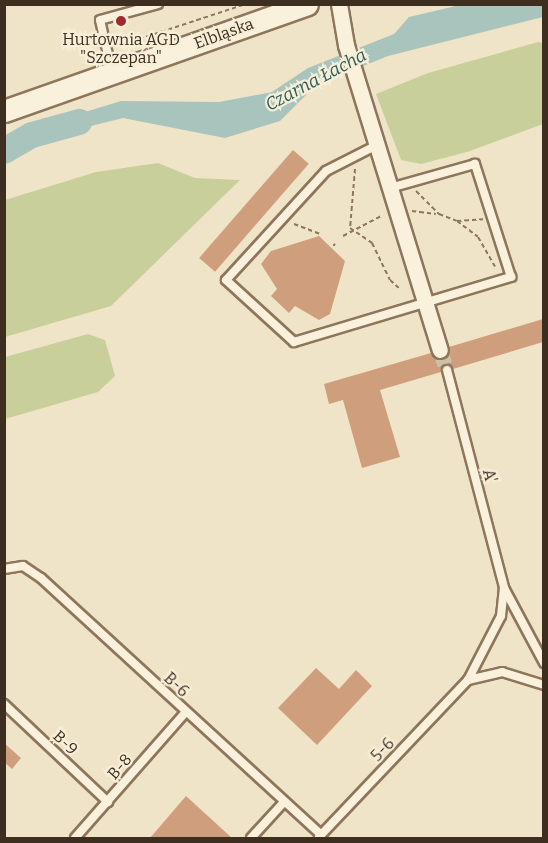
<!DOCTYPE html>
<html>
<head>
<meta charset="utf-8">
<style>
  body { margin:0 }
  #map { position:relative; width:548px; height:843px; overflow:hidden; background:#f0e4c8; font-family:Bitter,serif }
  div>[style] { position:absolute }
  .green>* { inset:0; background:#c9cf9b }
  .water>* { inset:0; background:#a9c4bc }
  .river>* { height:26px; margin:-13px; padding:0 13px; transform-origin:13px; border-radius:13px; background:#a9c4bc }
  .building>* { inset:0; background:#cf9f7d; transform-origin:0 0 }
  .street-tunnel>* { height:15px; margin-top:-7.5px; transform-origin:0; background:repeating-linear-gradient(90deg,#ccc0a6 0 15px,transparent 0 23px) }
  .path>* { height:2px; margin-top:-1px; transform-origin:0; background:repeating-linear-gradient(90deg,#8d765c 0 4.5px,transparent 0 7.5px) }
  .roads { filter:drop-shadow(2px 0 #8d765c) drop-shadow(-2px 0 #8d765c) drop-shadow(0 2px #8d765c) drop-shadow(0 -2px #8d765c) }
  .lane>* { height:8px; margin:-4px; padding:0 4px; transform-origin:4px; border-radius:4px; background:#faf1dc }
  .street>* { height:15px; margin:-7.5px; padding:0 7.5px; transform-origin:7.5px; border-radius:7.5px; background:#faf1dc }
  .secondary>* { height:21px; margin:-10.5px; padding:0 10.5px; transform-origin:10.5px; border-radius:10.5px; background:#faf1dc }
  .dots>* { width:16px; height:16px; translate:-50% -50%; box-sizing:border-box; border:3px solid #f7eed8; border-radius:50% }
  span { translate:-50% -50%; white-space:nowrap; text-align:center; line-height:1.15; -webkit-text-stroke:4.5px #f7eed8; paint-order:stroke }
  .street-label { font-size:16px; color:#3d2e20 }
  .poi-label { font-size:16px; color:#3d2e20 }
  .water-label { font-size:18px; color:#2f5d5a; font-style:italic }
  .frame { position:absolute; inset:0; border:6px solid #3d2e20; pointer-events:none }
</style>
</head>
<body>
<div id="map">
  <div class="green">
    <i style="clip-path:polygon(538px 42px,543px 43px,543px 124px,467px 152px,421px 164px,401px 160px,376px 94px,428px 73px)"></i>
    <i style="clip-path:polygon(158px 163px,195px 178px,240px 180px,111px 306px,5px 337px,5px 200px,96px 172px)"></i>
    <i style="clip-path:polygon(88px 334px,105px 340px,115px 376px,98px 392px,5px 419px,5px 357px)"></i>
  </div>
  <div class="water">
    <i style="clip-path:polygon(460px 5px,543px 5px,543px 17px,388px 56px,316px 85px,280px 121px,225px 138px,123px 118px,35px 140px,62px 119px,121px 101px,219px 102px,272px 92px,308px 68px,394px 34px,409px 17px)"></i>
  </div>
  <div class="river">
    <i style="left:4px;top:151px;width:32px;rotate:-30deg"></i>
    <i style="left:32px;top:135px;width:49px;rotate:-15.5deg"></i>
  </div>
  <div class="building">
    <i style="left:293px;top:150px;width:21px;height:143px;rotate:41deg"></i>
    <i style="clip-path:polygon(319px 236px,345px 261px,330px 314px,319px 320px,295px 306px,289px 313px,271px 296px,277px 289px,261px 264px,271px 251px)"></i>
    <i style="clip-path:polygon(543px 319px,543px 342px,453px 369px,445px 364px,441px 372px,380px 390px,400px 457px,362px 468px,343px 400px,329px 404px,324px 384px,431px 353px,442px 359px,449px 347px)"></i>
    <i style="clip-path:polygon(316px 668px,339px 689px,356px 670px,372px 686px,317px 745px,278px 708px)"></i>
    <i style="clip-path:polygon(4px 743px,21px 758px,12px 769px,4px 762px)"></i>
    <i style="clip-path:polygon(186px 796px,232px 838px,150px 838px)"></i>
  </div>
  <div class="street-tunnel">
    <i style="left:440px;top:350px;width:21px;rotate:71deg"></i>
  </div>
  <div class="path">
    <i style="left:118px;top:46px;width:135px;rotate:-18.2deg"></i>
    <i style="left:355px;top:169px;width:59px;rotate:94.8deg"></i>
    <i style="left:350px;top:228px;width:27px;rotate:34deg"></i>
    <i style="left:372px;top:243px;width:41px;rotate:64.1deg"></i>
    <i style="left:390px;top:280px;width:15px;rotate:42deg"></i>
    <i style="left:416px;top:191px;width:33px;rotate:45deg"></i>
    <i style="left:439px;top:214px;width:19px;rotate:21deg"></i>
    <i style="left:457px;top:221px;width:26px;rotate:-4deg"></i>
    <i style="left:412px;top:211px;width:24px;rotate:7deg"></i>
    <i style="left:457px;top:221px;width:26px;rotate:37deg"></i>
    <i style="left:478px;top:237px;width:34px;rotate:60deg"></i>
    <i style="left:294px;top:224px;width:28px;rotate:21deg"></i>
    <i style="left:343px;top:236px;width:45px;rotate:-27.7deg"></i>
    <i style="left:333px;top:246px;width:3px;rotate:-45deg"></i>
  </div>
  <div class="roads">
    <div class="lane">
      <i style="left:112px;top:72px;width:53px;rotate:-103deg"></i>
      <i style="left:100px;top:20px;width:60px;rotate:-15.4deg"></i>
      <i style="left:377px;top:145px;width:57px;rotate:153deg"></i>
      <i style="left:326px;top:171px;width:148px;rotate:132.5deg"></i>
      <i style="left:226px;top:280px;width:92px;rotate:42.4deg"></i>
      <i style="left:294px;top:342px;width:227px;rotate:-16.7deg"></i>
      <i style="left:511px;top:277px;width:119px;rotate:-107.7deg"></i>
      <i style="left:475px;top:164px;width:88px;rotate:164.2deg"></i>
      <i style="left:447px;top:370px;width:225px;rotate:75.3deg"></i>
      <i style="left:504px;top:588px;width:85px;rotate:61.9deg"></i>
      <i style="left:4px;top:569px;width:19px;rotate:-9deg"></i>
      <i style="left:23px;top:566px;width:22px;rotate:34deg"></i>
      <i style="left:41px;top:578px;width:380px;rotate:42.5deg"></i>
      <i style="left:468px;top:680px;width:35px;rotate:-13deg"></i>
      <i style="left:502px;top:672px;width:44px;rotate:17.2deg"></i>
      <i style="left:4px;top:704px;width:143px;rotate:43.3deg"></i>
      <i style="left:319px;top:837px;width:216px;rotate:-46.5deg"></i>
      <i style="left:468px;top:680px;width:72px;rotate:-62.7deg"></i>
      <i style="left:501px;top:616px;width:28px;rotate:-84deg"></i>
      <i style="left:75px;top:838px;width:167px;rotate:-48.7deg"></i>
      <i style="left:251px;top:838px;width:49px;rotate:-47.5deg"></i>
    </div>
    <div class="street">
      <i style="left:339px;top:4px;width:42px;rotate:80.3deg"></i>
      <i style="left:346px;top:45px;width:319px;rotate:72.9deg"></i>
    </div>
    <div class="secondary">
      <i style="left:4px;top:111px;width:321px;rotate:-19.4deg"></i>
    </div>
  </div>
  <div class="dots">
    <i style="left:121px;top:21px;background:#9e2a2b"></i>
  </div>
  <div class="street-label">
    <span style="left:224px;top:34px;rotate:-20deg">Elbląska</span>
    <span style="left:489px;top:476px;rotate:75deg">A'</span>
    <span style="left:176px;top:685px;rotate:43deg">B-6</span>
    <span style="left:65px;top:743px;rotate:43deg">B-9</span>
    <span style="left:383px;top:750px;rotate:-46deg">5-6</span>
    <span style="left:120px;top:767px;rotate:-49deg">B-8</span>
  </div>
  <div class="poi-label">
    <span style="left:121px;top:49px">Hurtownia AGD<br>"Szczepan"</span>
  </div>
  <div class="water-label">
    <span style="left:316px;top:80px;rotate:-28deg">Czarna Łacha</span>
  </div>
  <div class="frame"></div>
</div>
</body>
</html>
